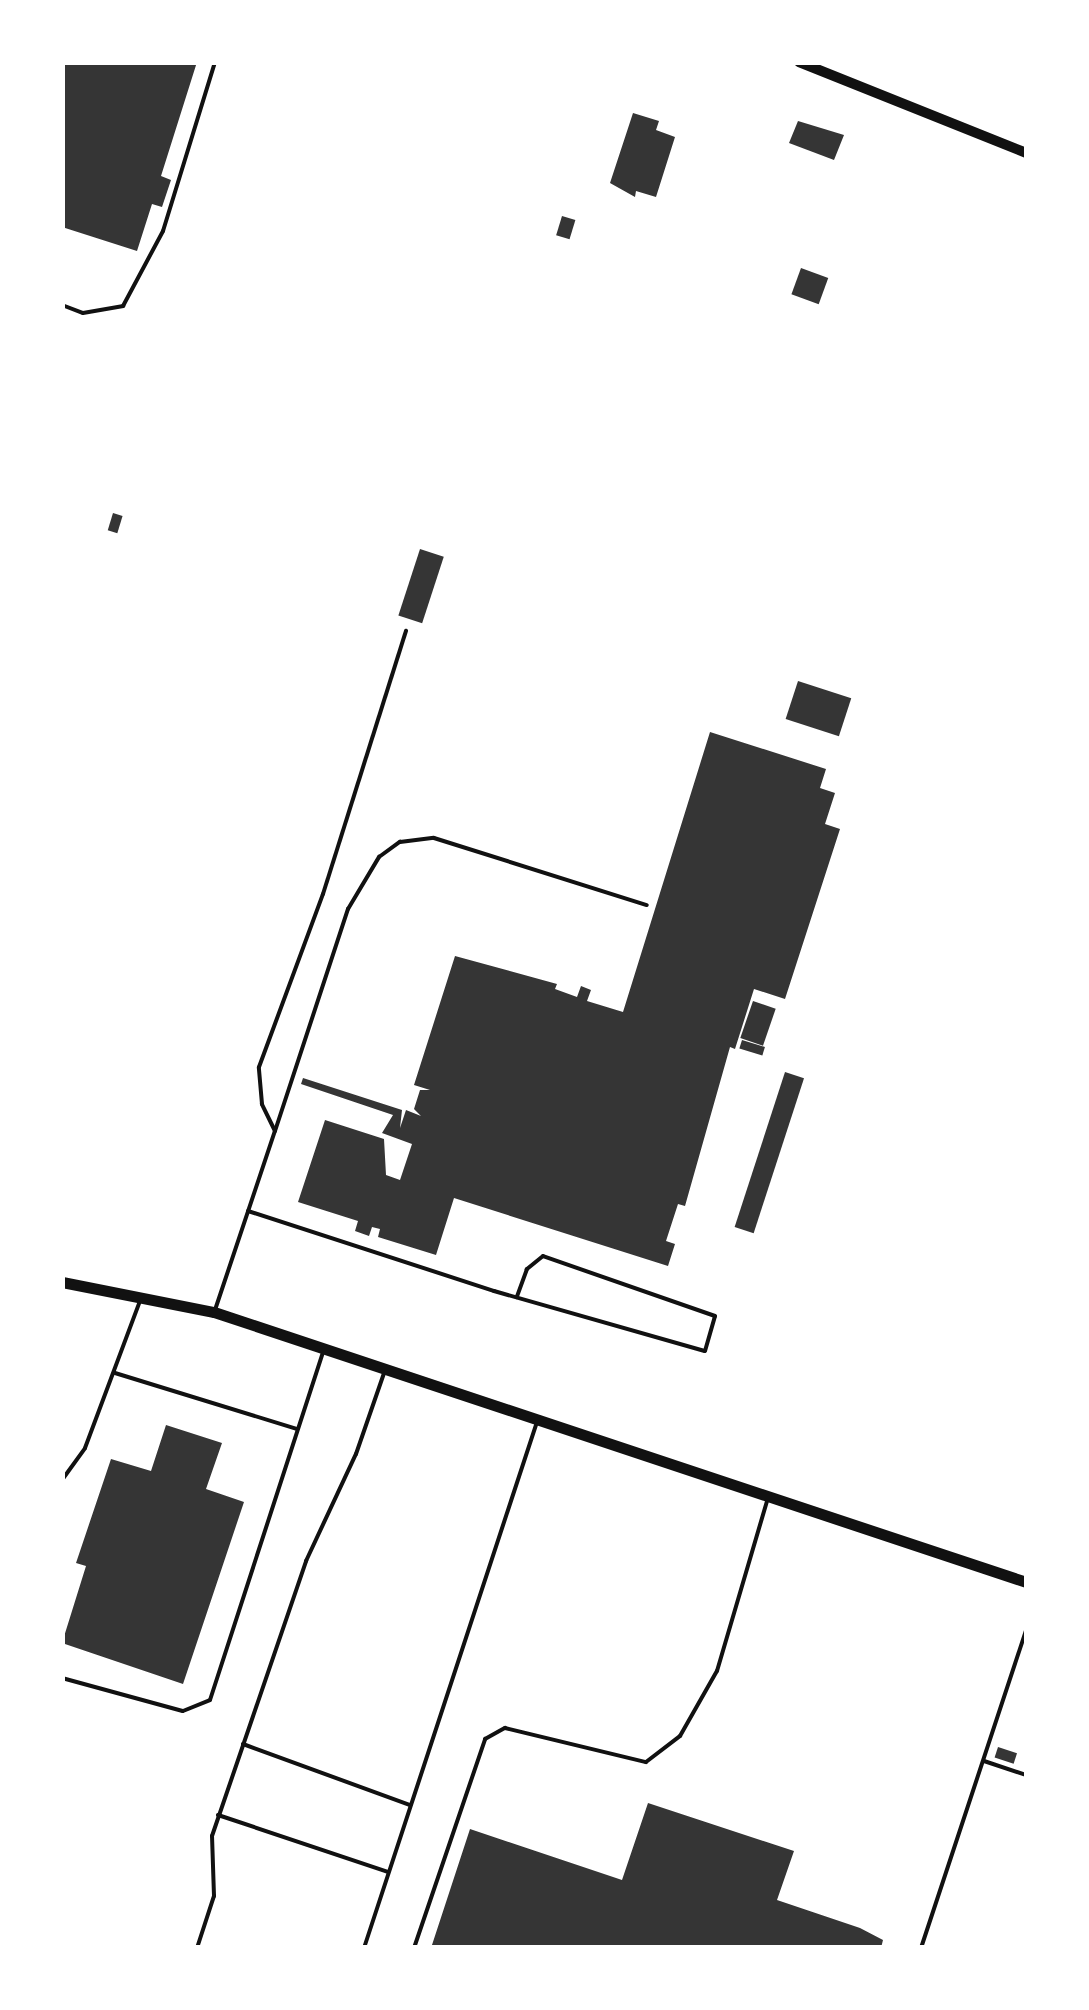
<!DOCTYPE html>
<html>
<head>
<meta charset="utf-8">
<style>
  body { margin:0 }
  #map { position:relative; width:1089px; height:2010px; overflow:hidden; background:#fff; font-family:Commissioner,sans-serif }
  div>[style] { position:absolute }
  .building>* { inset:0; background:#353535; transform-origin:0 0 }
  .service>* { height:4px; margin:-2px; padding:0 2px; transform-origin:2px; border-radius:2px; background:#111 }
  .tertiary>* { height:10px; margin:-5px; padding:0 5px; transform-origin:5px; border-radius:5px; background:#111 }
  .secondary>* { height:11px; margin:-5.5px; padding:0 5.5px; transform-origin:5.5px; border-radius:5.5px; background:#111 }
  span { translate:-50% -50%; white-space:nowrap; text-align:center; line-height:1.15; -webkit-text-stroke:10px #fff; paint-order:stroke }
  .frame { position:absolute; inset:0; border:65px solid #fff; pointer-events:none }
</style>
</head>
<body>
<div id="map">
  <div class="building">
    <i style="clip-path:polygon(62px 62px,197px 62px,161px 176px,171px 180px,162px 207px,152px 204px,137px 251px,62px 227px)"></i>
    <i style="clip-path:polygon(633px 113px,659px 121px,656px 130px,675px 137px,656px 197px,636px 191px,635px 197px,610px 183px)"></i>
    <i style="clip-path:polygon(798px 121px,844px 135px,834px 160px,789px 143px)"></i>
    <i style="left:562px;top:216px;width:14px;height:20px;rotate:17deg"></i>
    <i style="left:801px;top:268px;width:29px;height:28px;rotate:20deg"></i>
    <i style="left:113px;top:513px;width:10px;height:18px;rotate:17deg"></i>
    <i style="left:420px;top:549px;width:25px;height:70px;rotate:18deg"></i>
    <i style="left:798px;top:681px;width:56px;height:40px;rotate:18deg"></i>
    <i style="clip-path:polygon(710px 732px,826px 769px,820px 788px,835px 793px,825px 824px,840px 829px,785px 999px,754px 989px,735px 1049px,730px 1047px,685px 1206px,678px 1204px,666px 1241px,675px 1244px,668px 1266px,454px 1198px,436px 1255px,378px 1237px,380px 1229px,372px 1227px,369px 1236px,355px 1231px,358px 1221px,298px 1202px,325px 1120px,384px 1139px,386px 1175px,400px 1180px,412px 1144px,382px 1133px,393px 1115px,301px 1084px,303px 1078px,402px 1110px,400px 1128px,406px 1110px,421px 1116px,414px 1109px,420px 1090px,430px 1090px,414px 1085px,455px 956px,557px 984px,555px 989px,577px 997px,581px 986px,591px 990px,587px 1001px,623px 1012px)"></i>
    <i style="left:753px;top:1001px;width:24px;height:39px;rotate:19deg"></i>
    <i style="left:742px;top:1040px;width:24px;height:9px;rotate:17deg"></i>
    <i style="left:785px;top:1072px;width:20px;height:163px;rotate:18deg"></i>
    <i style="clip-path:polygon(166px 1425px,222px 1443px,206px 1489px,244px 1502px,183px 1684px,62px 1643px,86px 1566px,76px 1563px,111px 1459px,151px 1471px)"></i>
    <i style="left:998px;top:1747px;width:20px;height:11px;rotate:18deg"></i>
    <i style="clip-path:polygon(648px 1803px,794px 1851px,777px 1900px,860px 1928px,883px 1940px,881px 1948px,431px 1948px,470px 1829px,622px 1880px)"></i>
  </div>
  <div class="service">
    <i style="left:62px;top:305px;width:22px;rotate:21deg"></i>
    <i style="left:83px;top:313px;width:41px;rotate:-9.9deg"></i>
    <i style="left:123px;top:306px;width:85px;rotate:-61.9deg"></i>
    <i style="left:163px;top:231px;width:177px;rotate:-72.9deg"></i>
    <i style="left:275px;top:1131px;width:234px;rotate:-71.8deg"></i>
    <i style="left:348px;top:909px;width:61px;rotate:-59.2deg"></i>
    <i style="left:379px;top:857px;width:26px;rotate:-36deg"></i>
    <i style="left:400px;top:842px;width:34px;rotate:-7deg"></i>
    <i style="left:434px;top:838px;width:223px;rotate:17.5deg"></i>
    <i style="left:248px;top:1211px;width:259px;rotate:18deg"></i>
    <i style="left:494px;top:1291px;width:219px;rotate:15.9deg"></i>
    <i style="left:705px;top:1351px;width:36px;rotate:-74deg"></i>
    <i style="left:715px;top:1316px;width:182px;rotate:-160.8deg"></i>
    <i style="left:543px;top:1256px;width:21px;rotate:141deg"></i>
    <i style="left:527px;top:1269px;width:30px;rotate:110deg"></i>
    <i style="left:216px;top:1307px;width:186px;rotate:-71.5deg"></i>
    <i style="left:275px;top:1131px;width:30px;rotate:-116deg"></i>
    <i style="left:262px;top:1104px;width:37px;rotate:-95deg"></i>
    <i style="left:259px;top:1067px;width:184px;rotate:-69.7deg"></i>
    <i style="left:323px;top:894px;width:276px;rotate:-72.5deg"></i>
    <i style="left:115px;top:1373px;width:190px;rotate:17.1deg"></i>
    <i style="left:62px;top:1480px;width:39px;rotate:-54deg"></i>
    <i style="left:85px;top:1448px;width:160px;rotate:-69.5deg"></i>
    <i style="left:62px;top:1678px;width:125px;rotate:15.3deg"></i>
    <i style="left:183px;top:1711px;width:29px;rotate:-22deg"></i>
    <i style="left:210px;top:1700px;width:366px;rotate:-72deg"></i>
    <i style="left:243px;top:1744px;width:178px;rotate:20.1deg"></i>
    <i style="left:984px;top:1761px;width:44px;rotate:18.4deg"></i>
    <i style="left:218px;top:1815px;width:179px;rotate:18.5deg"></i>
    <i style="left:197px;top:1948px;width:55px;rotate:-71.9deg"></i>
    <i style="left:214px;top:1896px;width:60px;rotate:-91.9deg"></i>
    <i style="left:212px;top:1836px;width:291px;rotate:-71.1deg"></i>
    <i style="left:306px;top:1561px;width:118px;rotate:-65deg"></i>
    <i style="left:356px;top:1454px;width:86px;rotate:-70.9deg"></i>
    <i style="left:364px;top:1948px;width:551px;rotate:-71.8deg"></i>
    <i style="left:414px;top:1948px;width:221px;rotate:-71.2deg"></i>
    <i style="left:485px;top:1739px;width:23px;rotate:-29deg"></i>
    <i style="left:505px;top:1728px;width:145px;rotate:13.6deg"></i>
    <i style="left:646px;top:1762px;width:43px;rotate:-37.4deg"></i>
    <i style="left:680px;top:1736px;width:75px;rotate:-60.4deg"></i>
    <i style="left:717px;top:1671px;width:177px;rotate:-73.6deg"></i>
    <i style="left:921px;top:1948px;width:334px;rotate:-71.7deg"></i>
  </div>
  <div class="tertiary">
    <i style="left:799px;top:62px;width:245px;rotate:21.8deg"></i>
  </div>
  <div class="secondary">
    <i style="left:62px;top:1282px;width:155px;rotate:11.2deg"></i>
    <i style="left:214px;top:1312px;width:856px;rotate:18.39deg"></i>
  </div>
  <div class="frame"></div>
</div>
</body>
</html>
